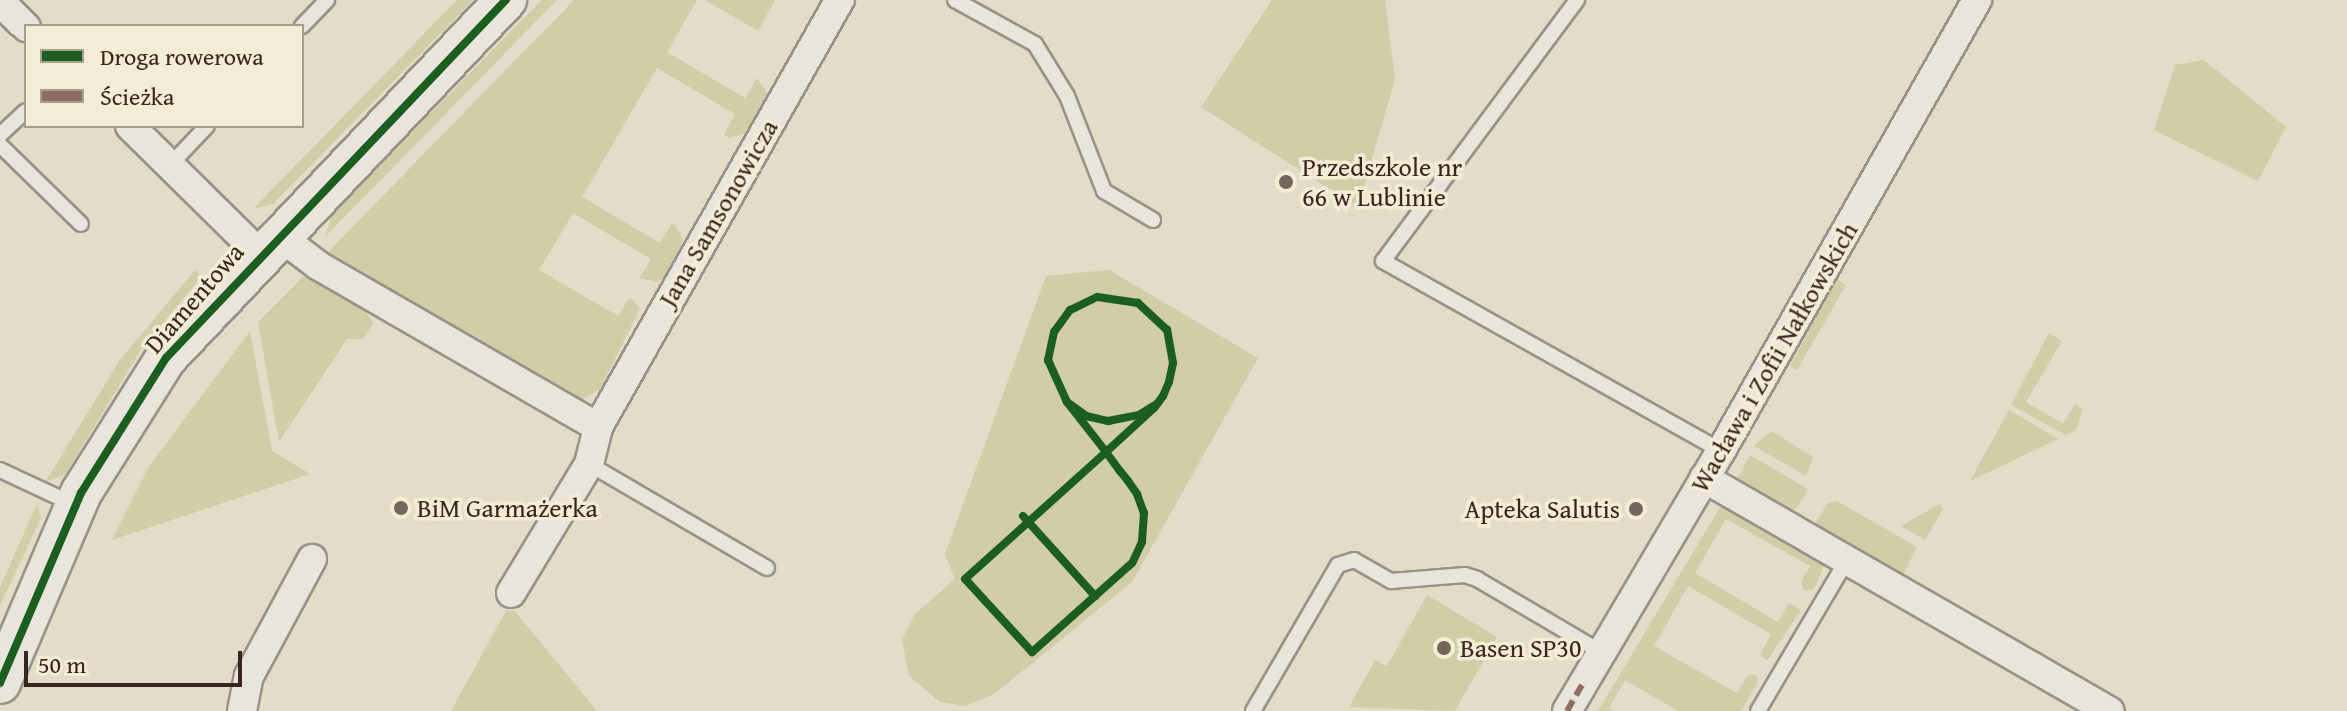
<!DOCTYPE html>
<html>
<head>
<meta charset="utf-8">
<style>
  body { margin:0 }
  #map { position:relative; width:2347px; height:711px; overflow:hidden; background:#e3dcc9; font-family:"Gentium Book Plus",serif }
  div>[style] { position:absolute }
  .green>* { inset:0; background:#d0cda7 }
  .roads { filter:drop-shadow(2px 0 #989287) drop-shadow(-2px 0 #989287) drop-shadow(0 2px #989287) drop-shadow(0 -2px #989287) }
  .lane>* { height:14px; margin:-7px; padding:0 7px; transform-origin:7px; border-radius:7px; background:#e9e5dc }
  .street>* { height:28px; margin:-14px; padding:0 14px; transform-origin:14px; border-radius:14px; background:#e9e5dc }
  .secondary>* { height:40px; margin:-20px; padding:0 20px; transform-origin:20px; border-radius:20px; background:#e9e5dc }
  .quiet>* { height:6px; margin-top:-3px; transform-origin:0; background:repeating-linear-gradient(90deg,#8d6e63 0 12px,transparent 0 18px) }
  .cycleway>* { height:8px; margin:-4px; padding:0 4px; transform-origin:4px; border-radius:4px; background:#1b5e20 }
  .dots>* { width:22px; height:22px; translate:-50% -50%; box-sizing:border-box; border:4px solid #f4ecd5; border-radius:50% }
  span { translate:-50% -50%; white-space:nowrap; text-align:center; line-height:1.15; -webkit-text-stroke:7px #f4ecd5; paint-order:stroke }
  .poi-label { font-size:26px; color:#362820 }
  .left { translate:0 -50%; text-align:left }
  .right { translate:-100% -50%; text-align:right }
  .street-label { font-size:26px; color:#362820 }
  .legend { position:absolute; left:24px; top:24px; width:280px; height:104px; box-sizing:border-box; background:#f4ecd5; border:2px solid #a89e8d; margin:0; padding:10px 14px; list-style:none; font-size:24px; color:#362820 }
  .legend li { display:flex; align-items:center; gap:16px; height:40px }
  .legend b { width:40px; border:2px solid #a89e8d }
  .scale { position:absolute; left:24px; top:651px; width:218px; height:36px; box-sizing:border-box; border:4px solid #362820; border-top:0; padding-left:10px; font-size:24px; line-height:28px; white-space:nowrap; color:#362820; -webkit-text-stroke:6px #f4ecd5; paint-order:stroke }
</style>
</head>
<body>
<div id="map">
  <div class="green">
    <i style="clip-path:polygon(457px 0,473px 0,273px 204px,253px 209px)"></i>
    <i style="clip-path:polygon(542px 0,557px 0,325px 237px,333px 212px)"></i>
    <i style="clip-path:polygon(574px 0,697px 0,667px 52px,745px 98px,757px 78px,767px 93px,747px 133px,729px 138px,724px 135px,735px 114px,657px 68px,582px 197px,660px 243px,672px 224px,676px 226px,683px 241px,665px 277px,657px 282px,640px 278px,651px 259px,573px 213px,539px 270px,618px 316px,630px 297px,640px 309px,600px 389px,582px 399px,563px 398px,331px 258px,329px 251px)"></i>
    <i style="clip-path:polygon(705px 0,775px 0,758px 31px)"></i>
    <i style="clip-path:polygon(1272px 0,1385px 0,1395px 79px,1358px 207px,1201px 107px)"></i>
    <i style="clip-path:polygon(2204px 60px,2286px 127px,2258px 181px,2154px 130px,2175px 65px)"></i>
    <i style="clip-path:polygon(195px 270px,202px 276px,140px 351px,65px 475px,45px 482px,120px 360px)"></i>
    <i style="clip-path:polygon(1109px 270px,1258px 358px,1132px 582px,994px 694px,965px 706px,940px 702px,909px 676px,902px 640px,916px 613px,955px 579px,945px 554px,1046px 276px)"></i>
    <i style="clip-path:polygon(306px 274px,364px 309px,373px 323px,363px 339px,347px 339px,279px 442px,258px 322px)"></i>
    <i style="clip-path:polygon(1837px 279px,1846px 285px,1797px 370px,1790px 366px)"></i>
    <i style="clip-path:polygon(250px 331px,272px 451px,310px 474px,112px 540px,150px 465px)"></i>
    <i style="clip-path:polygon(2049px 333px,2062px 341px,2026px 402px,2063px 424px,2075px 404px,2083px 409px,2076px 430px,2066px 435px,2011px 405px)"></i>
    <i style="clip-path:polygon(2009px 410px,2058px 439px,1970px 481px)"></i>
    <i style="clip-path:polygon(1771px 431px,1813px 457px,1806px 476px,1754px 446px)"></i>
    <i style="clip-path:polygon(1750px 455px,1808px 489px,1798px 506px,1791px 511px,1738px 478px)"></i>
    <i style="clip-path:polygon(1837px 501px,1917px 547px,1903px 575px,1819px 528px,1816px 522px,1828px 503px)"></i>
    <i style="clip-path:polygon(37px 504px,41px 518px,0 605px,0 587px)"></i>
    <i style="clip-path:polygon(1722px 504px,1825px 564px,1814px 589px,1804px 591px,1801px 582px,1810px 566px,1726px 519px,1695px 573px,1778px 622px,1789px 603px,1801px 610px,1767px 661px,1760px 655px,1771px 634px,1688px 586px,1654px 646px,1737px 693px,1748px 675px,1756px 675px,1758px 682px,1741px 711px,1678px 711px,1625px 680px,1609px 708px,1613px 711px,1598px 711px)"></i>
    <i style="clip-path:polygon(1940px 504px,1943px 509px,1925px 540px,1901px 526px)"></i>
    <i style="clip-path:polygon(1427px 595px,1497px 637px,1455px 711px,1349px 707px,1375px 660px,1387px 666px)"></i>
    <i style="clip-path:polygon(514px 610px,597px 711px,451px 711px,506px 611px)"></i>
  </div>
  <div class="roads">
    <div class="lane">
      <i style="left:955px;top:0;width:91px;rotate:28.8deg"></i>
      <i style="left:1035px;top:44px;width:61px;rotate:58.4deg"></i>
      <i style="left:1067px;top:96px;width:102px;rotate:68.7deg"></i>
      <i style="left:1104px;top:191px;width:57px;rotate:30.6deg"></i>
      <i style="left:1577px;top:0;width:325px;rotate:126.6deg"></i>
      <i style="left:1383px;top:261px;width:388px;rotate:29.3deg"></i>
      <i style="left:302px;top:26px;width:36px;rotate:-46deg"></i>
      <i style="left:0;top:135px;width:35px;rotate:-43deg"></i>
      <i style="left:0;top:145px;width:113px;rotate:44.3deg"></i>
      <i style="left:171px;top:164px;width:52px;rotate:-46.5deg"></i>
      <i style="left:589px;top:464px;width:206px;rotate:30.3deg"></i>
      <i style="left:0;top:470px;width:83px;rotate:25deg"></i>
      <i style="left:1253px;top:711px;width:169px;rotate:-59.8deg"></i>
      <i style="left:1338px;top:565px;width:17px;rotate:-17deg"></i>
      <i style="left:1354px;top:560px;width:43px;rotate:29.6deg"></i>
      <i style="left:1391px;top:581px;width:74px;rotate:-4.6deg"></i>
      <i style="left:1465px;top:575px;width:13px;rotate:18deg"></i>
      <i style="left:1477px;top:579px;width:144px;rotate:30.5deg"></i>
      <i style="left:1758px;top:711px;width:175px;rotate:-59.5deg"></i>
    </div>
    <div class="street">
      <i style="left:0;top:2px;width:36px;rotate:44deg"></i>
      <i style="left:130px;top:126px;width:182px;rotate:44.6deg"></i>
      <i style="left:278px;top:235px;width:51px;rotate:37.1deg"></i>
      <i style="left:319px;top:266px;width:322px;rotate:30deg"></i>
      <i style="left:1704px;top:478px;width:468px;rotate:29.9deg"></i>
      <i style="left:511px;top:593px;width:151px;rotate:-58.8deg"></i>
      <i style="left:589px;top:464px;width:38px;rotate:-76deg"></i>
      <i style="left:598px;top:427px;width:491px;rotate:-60.5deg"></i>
      <i style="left:242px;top:711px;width:36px;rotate:-79deg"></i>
      <i style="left:249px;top:676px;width:133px;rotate:-61.7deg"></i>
      <i style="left:1567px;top:711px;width:302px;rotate:-59.4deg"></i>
      <i style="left:1721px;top:451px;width:519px;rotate:-60.42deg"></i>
    </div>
    <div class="secondary">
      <i style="left:0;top:683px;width:207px;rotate:-66.9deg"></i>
      <i style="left:81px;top:493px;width:160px;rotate:-57.8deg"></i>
      <i style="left:166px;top:358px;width:494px;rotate:-46.5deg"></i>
    </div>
  </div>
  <div class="quiet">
    <i style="left:1567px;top:711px;width:36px;rotate:-60deg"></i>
  </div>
  <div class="cycleway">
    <i style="left:1067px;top:402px;width:63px;rotate:52deg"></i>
    <i style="left:1106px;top:452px;width:24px;rotate:54deg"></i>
    <i style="left:1120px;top:471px;width:13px;rotate:51deg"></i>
    <i style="left:1128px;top:481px;width:16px;rotate:55deg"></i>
    <i style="left:1137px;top:494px;width:20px;rotate:70deg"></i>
    <i style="left:1144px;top:513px;width:29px;rotate:94deg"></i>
    <i style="left:1142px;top:542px;width:23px;rotate:115deg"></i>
    <i style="left:1132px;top:563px;width:134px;rotate:138.3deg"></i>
    <i style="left:1032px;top:652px;width:99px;rotate:-132.5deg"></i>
    <i style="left:965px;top:579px;width:190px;rotate:-42deg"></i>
    <i style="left:1106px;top:452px;width:65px;rotate:-42.5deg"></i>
    <i style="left:1154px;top:408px;width:15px;rotate:-53deg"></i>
    <i style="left:1163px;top:396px;width:15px;rotate:-67deg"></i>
    <i style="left:1169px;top:382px;width:19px;rotate:-78deg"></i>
    <i style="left:1173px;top:363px;width:34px;rotate:-100deg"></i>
    <i style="left:1167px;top:330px;width:40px;rotate:-137deg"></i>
    <i style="left:1138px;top:303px;width:41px;rotate:-171.7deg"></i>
    <i style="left:1097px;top:297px;width:30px;rotate:154deg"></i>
    <i style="left:1070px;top:310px;width:27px;rotate:126deg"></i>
    <i style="left:1054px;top:332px;width:29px;rotate:102deg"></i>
    <i style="left:1048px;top:360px;width:46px;rotate:65.7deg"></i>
    <i style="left:1067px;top:402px;width:24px;rotate:36deg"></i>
    <i style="left:1086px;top:416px;width:23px;rotate:13deg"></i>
    <i style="left:1108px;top:421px;width:32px;rotate:-11deg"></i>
    <i style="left:1139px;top:415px;width:22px;rotate:-32deg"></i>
    <i style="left:1023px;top:516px;width:108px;rotate:48deg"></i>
    <i style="left:0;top:683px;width:207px;rotate:-66.9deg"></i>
    <i style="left:81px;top:493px;width:160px;rotate:-57.8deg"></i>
    <i style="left:166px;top:358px;width:494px;rotate:-46.5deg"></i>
  </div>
  <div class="dots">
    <i style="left:1286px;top:182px;background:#73675b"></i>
    <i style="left:401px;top:508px;background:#73675b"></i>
    <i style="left:1636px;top:509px;background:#73675b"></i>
    <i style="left:1444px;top:648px;background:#73675b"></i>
  </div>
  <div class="poi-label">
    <span class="left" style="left:1302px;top:182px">Przedszkole nr<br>66 w Lublinie</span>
    <span class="left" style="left:417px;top:508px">BiM Garmażerka</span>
    <span class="right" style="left:1620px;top:509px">Apteka Salutis</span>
    <span class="left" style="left:1460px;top:648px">Basen SP30</span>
  </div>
  <div class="street-label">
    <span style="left:718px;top:213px;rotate:-60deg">Jana Samsonowicza</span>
    <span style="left:194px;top:298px;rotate:-49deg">Diamentowa</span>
    <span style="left:1774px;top:357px;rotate:-60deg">Wacława i Zofii Nałkowskich</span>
  </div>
  <ul class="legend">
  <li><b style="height:10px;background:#1b5e20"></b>Droga rowerowa</li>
  <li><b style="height:10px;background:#8d6e63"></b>Ścieżka</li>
  </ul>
  <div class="scale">50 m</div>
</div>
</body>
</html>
